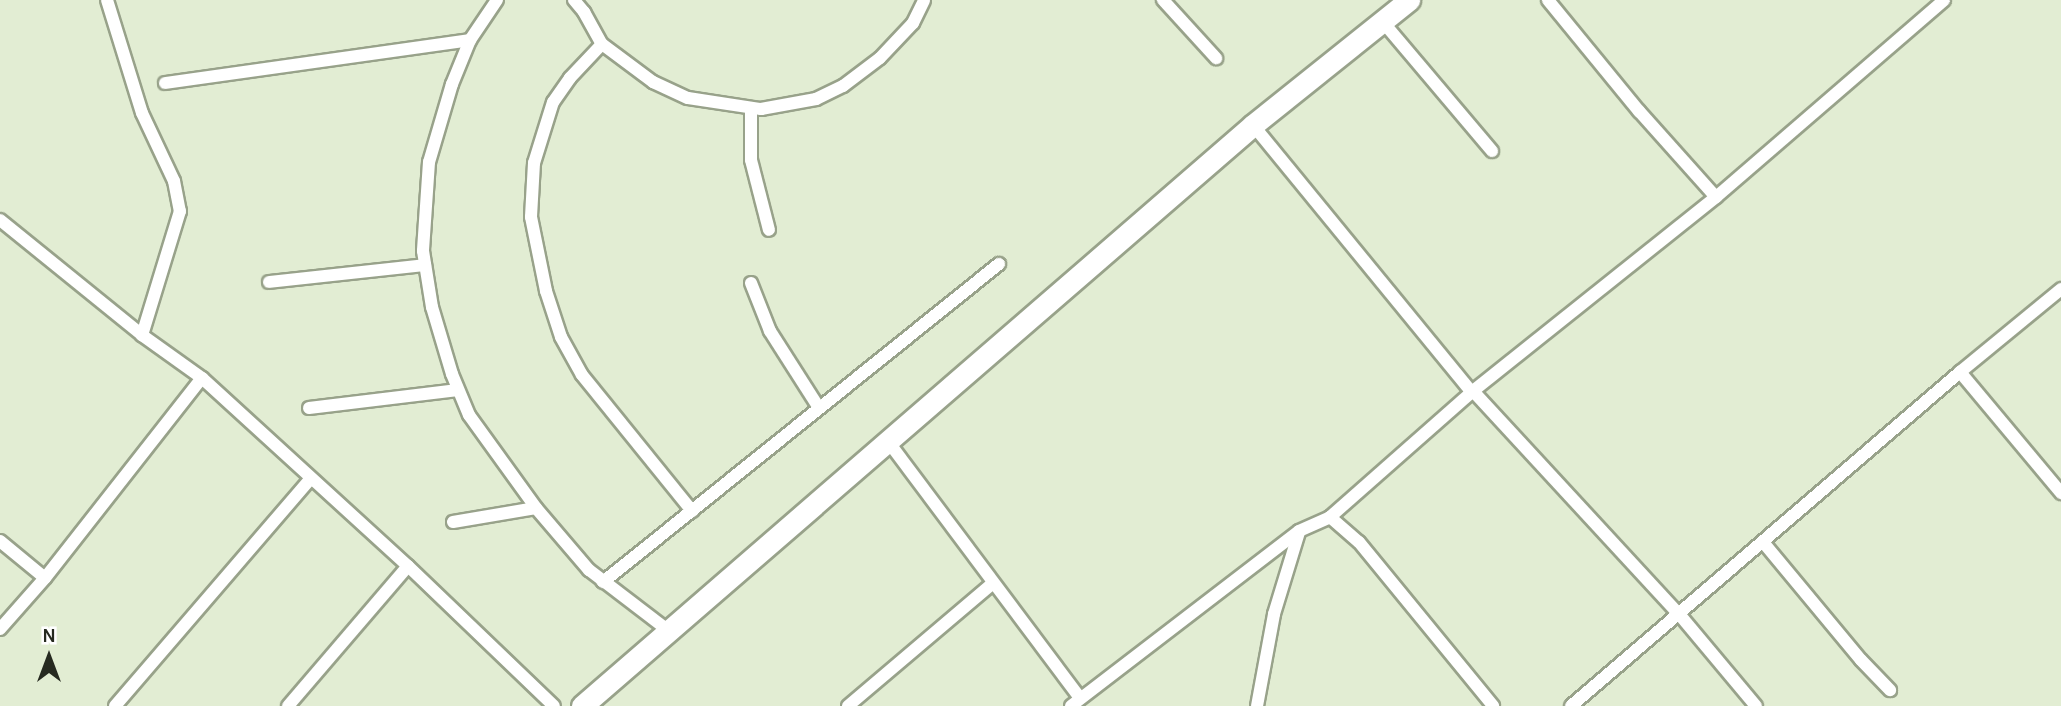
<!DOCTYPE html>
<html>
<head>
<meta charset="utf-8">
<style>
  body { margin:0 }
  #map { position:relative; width:2061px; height:706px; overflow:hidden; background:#e2edd3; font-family:Karla,sans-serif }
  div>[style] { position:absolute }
  .roads { filter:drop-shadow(2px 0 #98a28a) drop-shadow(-2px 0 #98a28a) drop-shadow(0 2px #98a28a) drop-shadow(0 -2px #98a28a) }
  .street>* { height:12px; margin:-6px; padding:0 6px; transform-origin:6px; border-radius:6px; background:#fff }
  .primary>* { height:21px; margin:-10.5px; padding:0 10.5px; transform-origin:10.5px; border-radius:10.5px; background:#fff }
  span { translate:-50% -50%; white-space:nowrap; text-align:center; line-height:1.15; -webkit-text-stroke:6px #fff; paint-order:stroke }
  .north { position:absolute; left:14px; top:622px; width:70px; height:70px; -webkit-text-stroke:5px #fff; paint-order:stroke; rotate:0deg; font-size:19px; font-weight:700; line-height:28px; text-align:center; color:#262a20 }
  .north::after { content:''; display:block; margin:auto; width:24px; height:32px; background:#262a20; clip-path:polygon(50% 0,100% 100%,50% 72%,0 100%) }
</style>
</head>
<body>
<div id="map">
  <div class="roads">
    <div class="street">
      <i style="left:107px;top:0;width:118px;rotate:72.8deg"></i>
      <i style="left:142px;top:113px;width:75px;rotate:64.8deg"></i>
      <i style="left:174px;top:181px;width:31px;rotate:79deg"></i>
      <i style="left:180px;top:211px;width:130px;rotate:107deg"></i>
      <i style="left:497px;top:0;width:48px;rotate:124deg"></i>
      <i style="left:470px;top:40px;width:48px;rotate:112.2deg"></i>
      <i style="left:452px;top:84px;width:81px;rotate:106.4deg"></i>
      <i style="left:429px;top:162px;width:89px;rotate:93.9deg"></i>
      <i style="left:423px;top:251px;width:57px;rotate:80.9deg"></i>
      <i style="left:432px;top:307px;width:70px;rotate:73.4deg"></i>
      <i style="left:452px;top:374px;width:44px;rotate:67.5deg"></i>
      <i style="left:469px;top:415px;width:115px;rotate:54.2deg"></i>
      <i style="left:536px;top:508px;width:82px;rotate:49.5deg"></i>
      <i style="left:589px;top:570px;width:102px;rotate:37.4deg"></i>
      <i style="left:574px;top:0;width:16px;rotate:50deg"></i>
      <i style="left:584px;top:12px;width:37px;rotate:61deg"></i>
      <i style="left:602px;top:44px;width:64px;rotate:36.7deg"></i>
      <i style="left:653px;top:82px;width:38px;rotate:25deg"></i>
      <i style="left:688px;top:98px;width:74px;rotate:8.6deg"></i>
      <i style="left:761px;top:109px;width:56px;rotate:-10.3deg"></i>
      <i style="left:816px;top:99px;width:30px;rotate:-26deg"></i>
      <i style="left:843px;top:86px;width:46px;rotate:-37.1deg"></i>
      <i style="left:880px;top:58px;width:48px;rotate:-46.7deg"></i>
      <i style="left:913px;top:23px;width:25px;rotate:-64deg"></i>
      <i style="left:1163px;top:0;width:79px;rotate:47.6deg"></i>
      <i style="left:1548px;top:0;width:144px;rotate:50.7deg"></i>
      <i style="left:1639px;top:111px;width:115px;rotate:48.2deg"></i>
      <i style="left:1383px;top:22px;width:169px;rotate:49.8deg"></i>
      <i style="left:602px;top:44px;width:47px;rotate:133.3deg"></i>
      <i style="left:570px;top:78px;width:29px;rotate:125deg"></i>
      <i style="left:553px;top:102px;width:64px;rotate:107.3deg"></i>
      <i style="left:534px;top:163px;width:54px;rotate:93.2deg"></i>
      <i style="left:531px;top:217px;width:76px;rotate:78.5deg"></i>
      <i style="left:546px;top:291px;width:48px;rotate:71.9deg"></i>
      <i style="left:561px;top:337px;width:43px;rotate:61.1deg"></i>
      <i style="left:582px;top:375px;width:175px;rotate:51deg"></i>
      <i style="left:165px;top:83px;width:308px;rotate:-8deg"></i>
      <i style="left:751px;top:108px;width:52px;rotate:90deg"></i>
      <i style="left:751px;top:160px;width:72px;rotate:75.6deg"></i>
      <i style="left:1253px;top:125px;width:346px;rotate:50.7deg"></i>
      <i style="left:0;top:220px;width:183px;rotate:39deg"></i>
      <i style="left:142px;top:335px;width:74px;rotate:35.6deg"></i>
      <i style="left:202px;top:378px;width:279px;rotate:42.4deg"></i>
      <i style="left:408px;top:566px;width:202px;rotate:43.8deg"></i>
      <i style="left:269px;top:282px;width:157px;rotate:-6.2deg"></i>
      <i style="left:751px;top:283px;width:52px;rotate:68.4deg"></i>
      <i style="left:770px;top:331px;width:91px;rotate:57.5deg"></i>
      <i style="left:1960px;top:372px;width:158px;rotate:50.1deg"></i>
      <i style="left:1473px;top:391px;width:304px;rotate:47.3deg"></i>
      <i style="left:1679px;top:614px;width:120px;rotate:50.1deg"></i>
      <i style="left:309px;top:408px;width:150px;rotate:-6.9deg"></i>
      <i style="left:887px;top:440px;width:322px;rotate:53.2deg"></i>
      <i style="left:1330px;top:517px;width:38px;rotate:41deg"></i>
      <i style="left:1359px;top:542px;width:212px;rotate:50.7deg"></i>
      <i style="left:453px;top:522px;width:84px;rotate:-9.6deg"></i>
      <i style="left:0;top:541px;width:58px;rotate:39.4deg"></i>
      <i style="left:1763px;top:542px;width:153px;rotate:50.3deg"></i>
      <i style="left:1861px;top:660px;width:42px;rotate:46deg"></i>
      <i style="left:603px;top:582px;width:508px;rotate:-38.77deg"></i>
      <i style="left:0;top:629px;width:68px;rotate:-48.6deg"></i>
      <i style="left:45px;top:578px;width:254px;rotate:-51.9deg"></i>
      <i style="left:115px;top:706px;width:299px;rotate:-49.3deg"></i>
      <i style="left:288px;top:706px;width:184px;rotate:-49.4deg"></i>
      <i style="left:848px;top:706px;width:190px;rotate:-40.3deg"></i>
      <i style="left:1071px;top:706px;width:287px;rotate:-37.5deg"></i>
      <i style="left:1299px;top:531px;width:34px;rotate:-24deg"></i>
      <i style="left:1330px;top:517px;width:191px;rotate:-41.4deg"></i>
      <i style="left:1473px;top:391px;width:311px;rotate:-38.6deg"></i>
      <i style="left:1716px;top:197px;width:301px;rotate:-40.8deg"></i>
      <i style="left:1257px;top:706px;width:94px;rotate:-79.5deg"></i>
      <i style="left:1274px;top:614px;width:86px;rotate:-73deg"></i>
      <i style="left:1571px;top:706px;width:513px;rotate:-40.65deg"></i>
      <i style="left:1960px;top:372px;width:131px;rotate:-39.4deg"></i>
    </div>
    <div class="primary">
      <i style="left:582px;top:706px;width:888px;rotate:-40.89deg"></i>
      <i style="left:1253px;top:125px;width:200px;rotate:-38.7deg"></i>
    </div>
  </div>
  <div class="north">N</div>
</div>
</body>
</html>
